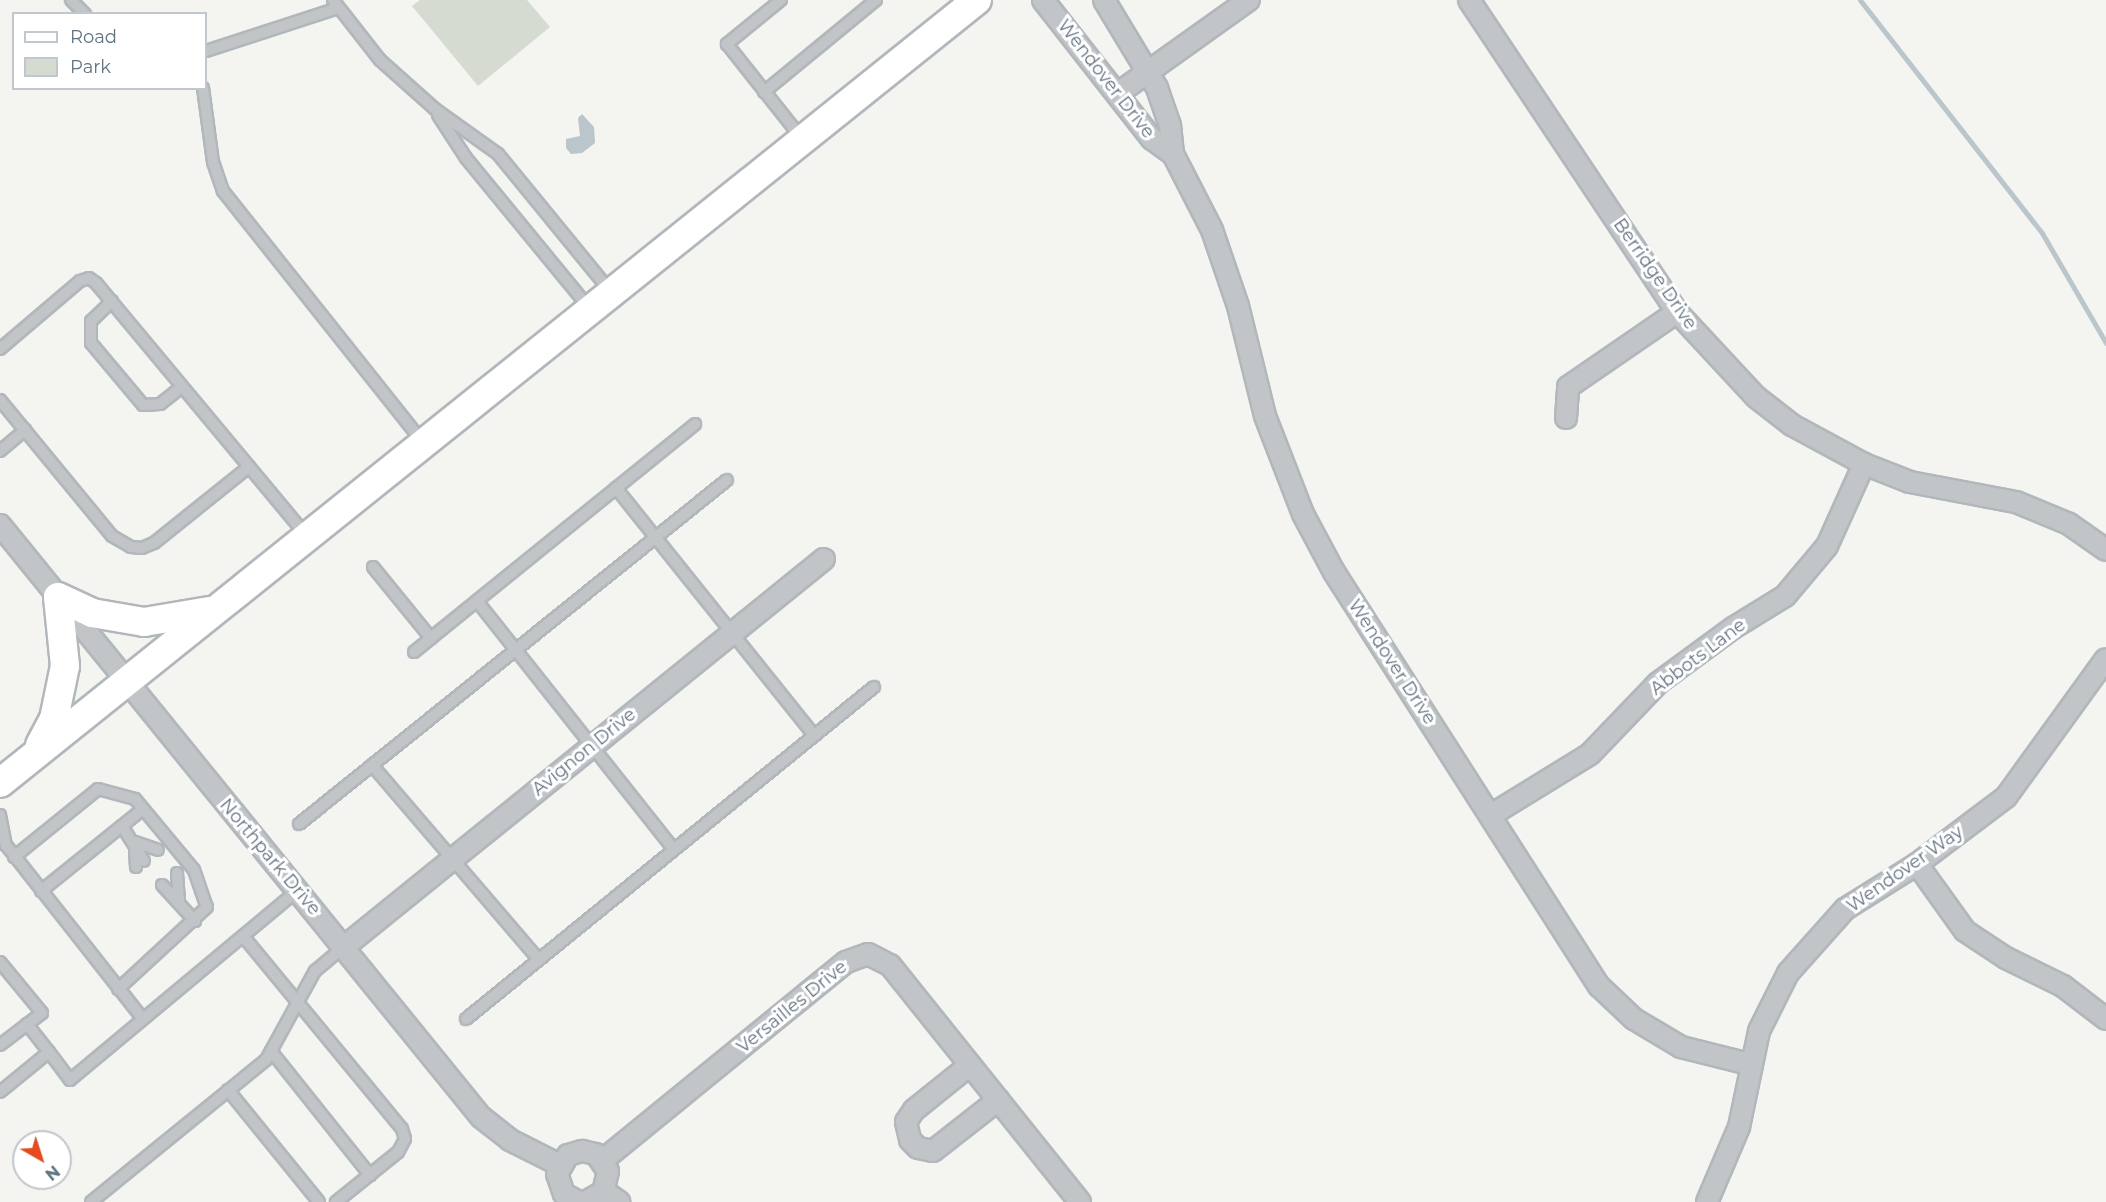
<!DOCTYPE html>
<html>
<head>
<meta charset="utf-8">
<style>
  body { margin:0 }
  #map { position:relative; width:2106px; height:1202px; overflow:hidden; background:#f4f4f0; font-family:Montserrat,sans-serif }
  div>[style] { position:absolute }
  .green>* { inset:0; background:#d5dbd1 }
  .water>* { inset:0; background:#bac6cb }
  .stream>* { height:5px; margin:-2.5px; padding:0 2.5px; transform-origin:2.5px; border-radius:2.5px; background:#bac6cb }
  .roads { filter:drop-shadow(2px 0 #b1b7bb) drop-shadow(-2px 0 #b1b7bb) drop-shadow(0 2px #b1b7bb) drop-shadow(0 -2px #b1b7bb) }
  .service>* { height:10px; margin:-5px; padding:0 5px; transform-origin:5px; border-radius:5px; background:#c1c5c8 }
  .minor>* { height:20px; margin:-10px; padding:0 10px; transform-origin:10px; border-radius:10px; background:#c1c5c8 }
  .secondary>* { height:28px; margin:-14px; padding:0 14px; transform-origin:14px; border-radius:14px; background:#fff }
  span { translate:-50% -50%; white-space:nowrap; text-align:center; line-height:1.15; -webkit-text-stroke:6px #fff; paint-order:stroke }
  .street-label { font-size:18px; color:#627481 }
  .legend { position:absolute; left:12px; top:12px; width:195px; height:78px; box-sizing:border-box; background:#fff; border:2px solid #c0c7cd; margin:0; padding:8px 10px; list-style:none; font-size:18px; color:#627481 }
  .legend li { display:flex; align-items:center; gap:12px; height:30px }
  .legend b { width:30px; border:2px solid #c0c7cd }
  .north { position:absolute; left:12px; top:1130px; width:60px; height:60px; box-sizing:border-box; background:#fff; border:2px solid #c0c7cd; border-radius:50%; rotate:141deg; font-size:16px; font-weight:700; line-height:24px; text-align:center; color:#627481 }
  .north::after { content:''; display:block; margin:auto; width:21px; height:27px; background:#e44b1f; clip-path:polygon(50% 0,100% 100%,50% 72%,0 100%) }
</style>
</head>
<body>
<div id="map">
  <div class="green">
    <i style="clip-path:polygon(420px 0,527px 0,550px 27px,478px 86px,412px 6px)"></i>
  </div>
  <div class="water">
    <i style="clip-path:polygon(582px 114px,594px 127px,595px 143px,582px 153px,571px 154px,566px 148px,566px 139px,580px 136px,578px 118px)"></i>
  </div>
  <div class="stream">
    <i style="left:1860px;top:0;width:296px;rotate:52deg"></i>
    <i style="left:2042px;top:233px;width:127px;rotate:59.8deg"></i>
  </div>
  <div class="roads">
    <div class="service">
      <i style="left:71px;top:0;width:20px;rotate:45deg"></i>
      <i style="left:333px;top:0;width:76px;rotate:51.9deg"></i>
      <i style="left:380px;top:60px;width:74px;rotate:41.7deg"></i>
      <i style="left:435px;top:109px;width:77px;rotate:35.5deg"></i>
      <i style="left:498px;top:154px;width:177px;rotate:50.7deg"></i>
      <i style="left:781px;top:0;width:70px;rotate:140.8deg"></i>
      <i style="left:727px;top:44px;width:122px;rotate:51.6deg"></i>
      <i style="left:206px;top:51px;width:139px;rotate:-18deg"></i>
      <i style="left:203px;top:88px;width:75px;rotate:82.3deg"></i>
      <i style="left:213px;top:162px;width:31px;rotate:71deg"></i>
      <i style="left:223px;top:191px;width:321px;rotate:51.5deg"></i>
      <i style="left:764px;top:92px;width:145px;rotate:-39.4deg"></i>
      <i style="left:438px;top:115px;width:51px;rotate:56.9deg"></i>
      <i style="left:466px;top:158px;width:194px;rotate:50.6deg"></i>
      <i style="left:112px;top:301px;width:29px;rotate:136deg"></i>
      <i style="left:91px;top:321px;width:22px;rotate:90deg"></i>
      <i style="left:91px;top:343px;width:81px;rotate:50deg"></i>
      <i style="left:143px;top:405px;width:17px;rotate:-3deg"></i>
      <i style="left:160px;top:404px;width:28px;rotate:-38deg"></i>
      <i style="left:0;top:349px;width:105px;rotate:-40.4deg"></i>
      <i style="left:80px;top:281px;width:9px;rotate:-18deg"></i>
      <i style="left:89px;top:278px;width:9px;rotate:36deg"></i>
      <i style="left:96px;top:283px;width:328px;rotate:50.2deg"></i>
      <i style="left:0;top:400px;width:176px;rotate:50.5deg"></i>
      <i style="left:112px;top:536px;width:22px;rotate:30deg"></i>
      <i style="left:131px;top:547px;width:11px;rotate:5deg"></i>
      <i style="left:142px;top:548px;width:13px;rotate:-23deg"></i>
      <i style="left:154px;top:543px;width:122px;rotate:-38.7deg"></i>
      <i style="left:0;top:451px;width:33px;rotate:-40deg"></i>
      <i style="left:616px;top:488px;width:317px;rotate:51.3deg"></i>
      <i style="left:373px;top:567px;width:92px;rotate:50.8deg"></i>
      <i style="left:431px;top:638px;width:340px;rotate:-39deg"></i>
      <i style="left:477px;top:601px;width:315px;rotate:51.6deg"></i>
      <i style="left:414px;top:652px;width:22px;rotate:-39deg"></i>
      <i style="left:372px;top:765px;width:255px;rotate:49.4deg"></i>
      <i style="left:0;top:815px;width:31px;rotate:79deg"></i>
      <i style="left:6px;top:845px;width:221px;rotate:51.8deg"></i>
      <i style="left:299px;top:824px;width:549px;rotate:-38.79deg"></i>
      <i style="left:122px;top:826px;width:41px;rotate:57.8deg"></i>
      <i style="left:135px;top:842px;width:24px;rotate:19deg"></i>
      <i style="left:135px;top:848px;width:19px;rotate:87deg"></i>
      <i style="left:14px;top:857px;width:108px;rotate:-39deg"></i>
      <i style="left:98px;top:789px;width:38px;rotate:15deg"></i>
      <i style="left:135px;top:799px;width:92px;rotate:50.3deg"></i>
      <i style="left:194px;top:870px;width:39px;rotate:71deg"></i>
      <i style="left:207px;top:907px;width:121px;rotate:137.3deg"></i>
      <i style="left:177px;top:873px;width:28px;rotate:86deg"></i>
      <i style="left:162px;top:885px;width:49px;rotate:47.5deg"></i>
      <i style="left:41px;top:891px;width:131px;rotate:-38.8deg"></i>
      <i style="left:243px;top:936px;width:250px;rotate:50.5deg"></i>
      <i style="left:402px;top:1129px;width:10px;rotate:73deg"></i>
      <i style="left:405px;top:1139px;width:15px;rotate:118deg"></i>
      <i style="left:398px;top:1152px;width:80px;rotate:141.1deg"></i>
      <i style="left:0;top:962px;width:66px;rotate:50.5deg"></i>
      <i style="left:42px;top:1013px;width:53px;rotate:142.7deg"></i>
      <i style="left:466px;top:1019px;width:526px;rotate:-39.14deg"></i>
      <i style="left:27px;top:1024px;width:36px;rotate:52deg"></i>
      <i style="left:271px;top:1051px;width:159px;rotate:51.4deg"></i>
      <i style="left:228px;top:1090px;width:144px;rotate:50.9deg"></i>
      <i style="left:0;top:1092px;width:63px;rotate:-39.2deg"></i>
      <i style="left:49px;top:1052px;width:35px;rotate:53deg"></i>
      <i style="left:70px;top:1080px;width:297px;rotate:-39.8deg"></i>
      <i style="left:91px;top:1202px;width:225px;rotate:-39.1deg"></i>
      <i style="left:266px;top:1060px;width:102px;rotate:-61.2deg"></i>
      <i style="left:315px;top:971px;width:38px;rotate:-40deg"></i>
    </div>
    <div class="minor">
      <i style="left:1043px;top:0;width:177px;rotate:51.9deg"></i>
      <i style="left:1152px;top:139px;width:26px;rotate:36deg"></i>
      <i style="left:1104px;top:0;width:103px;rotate:58.9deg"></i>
      <i style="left:1157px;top:88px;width:39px;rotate:71deg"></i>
      <i style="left:1170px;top:125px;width:29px;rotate:84deg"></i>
      <i style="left:1173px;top:154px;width:85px;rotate:62.8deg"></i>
      <i style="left:1212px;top:230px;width:80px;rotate:71.1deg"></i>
      <i style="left:1238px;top:306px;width:113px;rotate:76.2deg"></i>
      <i style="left:1265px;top:416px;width:105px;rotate:68.8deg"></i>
      <i style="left:1303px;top:514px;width:66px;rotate:61.9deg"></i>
      <i style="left:1334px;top:572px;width:492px;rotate:57.4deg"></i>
      <i style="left:1599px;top:986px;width:48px;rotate:43.3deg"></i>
      <i style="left:1634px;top:1019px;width:55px;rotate:30.8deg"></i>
      <i style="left:1681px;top:1047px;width:70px;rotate:14deg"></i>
      <i style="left:1469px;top:0;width:375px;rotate:56.3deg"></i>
      <i style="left:1677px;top:312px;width:116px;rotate:47.1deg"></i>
      <i style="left:1756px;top:397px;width:46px;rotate:37.9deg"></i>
      <i style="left:1792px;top:425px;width:82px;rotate:28.4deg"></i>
      <i style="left:1864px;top:464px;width:49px;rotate:21.4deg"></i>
      <i style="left:1910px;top:482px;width:108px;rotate:10.7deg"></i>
      <i style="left:2016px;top:502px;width:57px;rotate:22.5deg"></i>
      <i style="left:2069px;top:524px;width:45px;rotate:35.1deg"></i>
      <i style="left:1117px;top:94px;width:162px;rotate:-35.5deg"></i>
      <i style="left:1566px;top:418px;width:31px;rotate:-86deg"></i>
      <i style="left:1568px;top:387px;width:132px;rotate:-34.5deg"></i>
      <i style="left:0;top:525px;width:763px;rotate:50.91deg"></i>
      <i style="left:481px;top:1117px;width:37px;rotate:38deg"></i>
      <i style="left:510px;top:1140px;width:56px;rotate:26.6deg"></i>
      <i style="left:1491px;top:815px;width:116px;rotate:-31.6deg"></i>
      <i style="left:1590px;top:754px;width:98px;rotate:-46.2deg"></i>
      <i style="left:1658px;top:683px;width:93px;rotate:-36.3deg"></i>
      <i style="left:1733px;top:628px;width:61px;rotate:-31.6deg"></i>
      <i style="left:1785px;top:596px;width:65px;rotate:-50deg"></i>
      <i style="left:1827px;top:546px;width:90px;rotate:-65.7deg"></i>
      <i style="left:1917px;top:864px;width:82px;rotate:54.4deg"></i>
      <i style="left:1965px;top:931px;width:49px;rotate:33.4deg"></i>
      <i style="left:2006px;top:958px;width:64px;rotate:26.2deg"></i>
      <i style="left:2063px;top:986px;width:54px;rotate:37.5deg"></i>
      <i style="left:344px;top:947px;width:617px;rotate:-38.95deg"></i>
      <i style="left:970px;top:1065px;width:72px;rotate:141.2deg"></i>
      <i style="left:914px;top:1110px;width:14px;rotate:124deg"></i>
      <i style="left:906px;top:1122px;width:18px;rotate:77deg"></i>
      <i style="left:910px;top:1140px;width:11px;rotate:45deg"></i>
      <i style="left:918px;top:1148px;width:15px;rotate:11deg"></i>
      <i style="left:933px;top:1151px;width:83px;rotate:-38.1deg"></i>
      <i style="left:603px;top:1160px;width:313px;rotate:-39.2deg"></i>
      <i style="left:846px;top:962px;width:23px;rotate:-20deg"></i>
      <i style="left:868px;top:954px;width:25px;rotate:27deg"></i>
      <i style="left:890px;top:965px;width:304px;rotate:51.3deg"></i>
      <i style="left:604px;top:1191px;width:19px;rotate:36deg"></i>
      <i style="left:579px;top:1202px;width:17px;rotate:-152deg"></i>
      <i style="left:564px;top:1194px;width:21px;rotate:-109deg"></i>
      <i style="left:557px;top:1174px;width:22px;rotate:-60deg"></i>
      <i style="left:568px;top:1155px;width:15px;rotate:-16deg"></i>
      <i style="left:582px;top:1151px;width:14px;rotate:12deg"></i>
      <i style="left:596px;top:1154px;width:21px;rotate:55deg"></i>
      <i style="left:608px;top:1171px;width:22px;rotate:103deg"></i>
      <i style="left:603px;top:1192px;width:20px;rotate:150deg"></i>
      <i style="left:1707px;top:1202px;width:82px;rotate:-66.9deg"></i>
      <i style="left:1739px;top:1127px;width:98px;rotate:-78.2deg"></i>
      <i style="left:1759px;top:1031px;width:65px;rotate:-63.4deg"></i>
      <i style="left:1788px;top:973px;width:86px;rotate:-48.3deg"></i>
      <i style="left:1845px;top:909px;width:85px;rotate:-32deg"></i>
      <i style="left:1917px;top:864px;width:111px;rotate:-37deg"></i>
      <i style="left:2006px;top:797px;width:170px;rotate:-54.1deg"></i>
    </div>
    <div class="secondary">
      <i style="left:58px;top:597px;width:38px;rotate:25deg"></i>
      <i style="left:92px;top:613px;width:53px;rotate:9.8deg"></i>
      <i style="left:144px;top:622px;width:66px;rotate:-9.6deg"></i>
      <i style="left:40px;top:745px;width:30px;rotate:-62deg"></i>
      <i style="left:54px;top:719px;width:54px;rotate:-78.3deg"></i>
      <i style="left:65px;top:666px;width:69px;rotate:-95.8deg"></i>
      <i style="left:0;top:783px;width:1252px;rotate:-38.71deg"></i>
    </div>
  </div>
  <div class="street-label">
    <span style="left:1106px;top:79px;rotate:52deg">Wendover Drive</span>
    <span style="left:1655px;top:274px;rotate:55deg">Berridge Drive</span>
    <span style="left:1698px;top:657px;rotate:-37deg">Abbots Lane</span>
    <span style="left:1392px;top:662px;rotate:57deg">Wendover Drive</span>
    <span style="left:584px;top:752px;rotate:-39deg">Avignon Drive</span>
    <span style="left:270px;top:857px;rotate:50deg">Northpark Drive</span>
    <span style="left:1905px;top:869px;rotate:-35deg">Wendover Way</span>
    <span style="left:792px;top:1007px;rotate:-39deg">Versailles Drive</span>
  </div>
  <ul class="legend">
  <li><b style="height:8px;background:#fff"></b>Road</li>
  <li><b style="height:16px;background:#d5dbd1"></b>Park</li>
  </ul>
  <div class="north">N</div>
</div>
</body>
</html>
